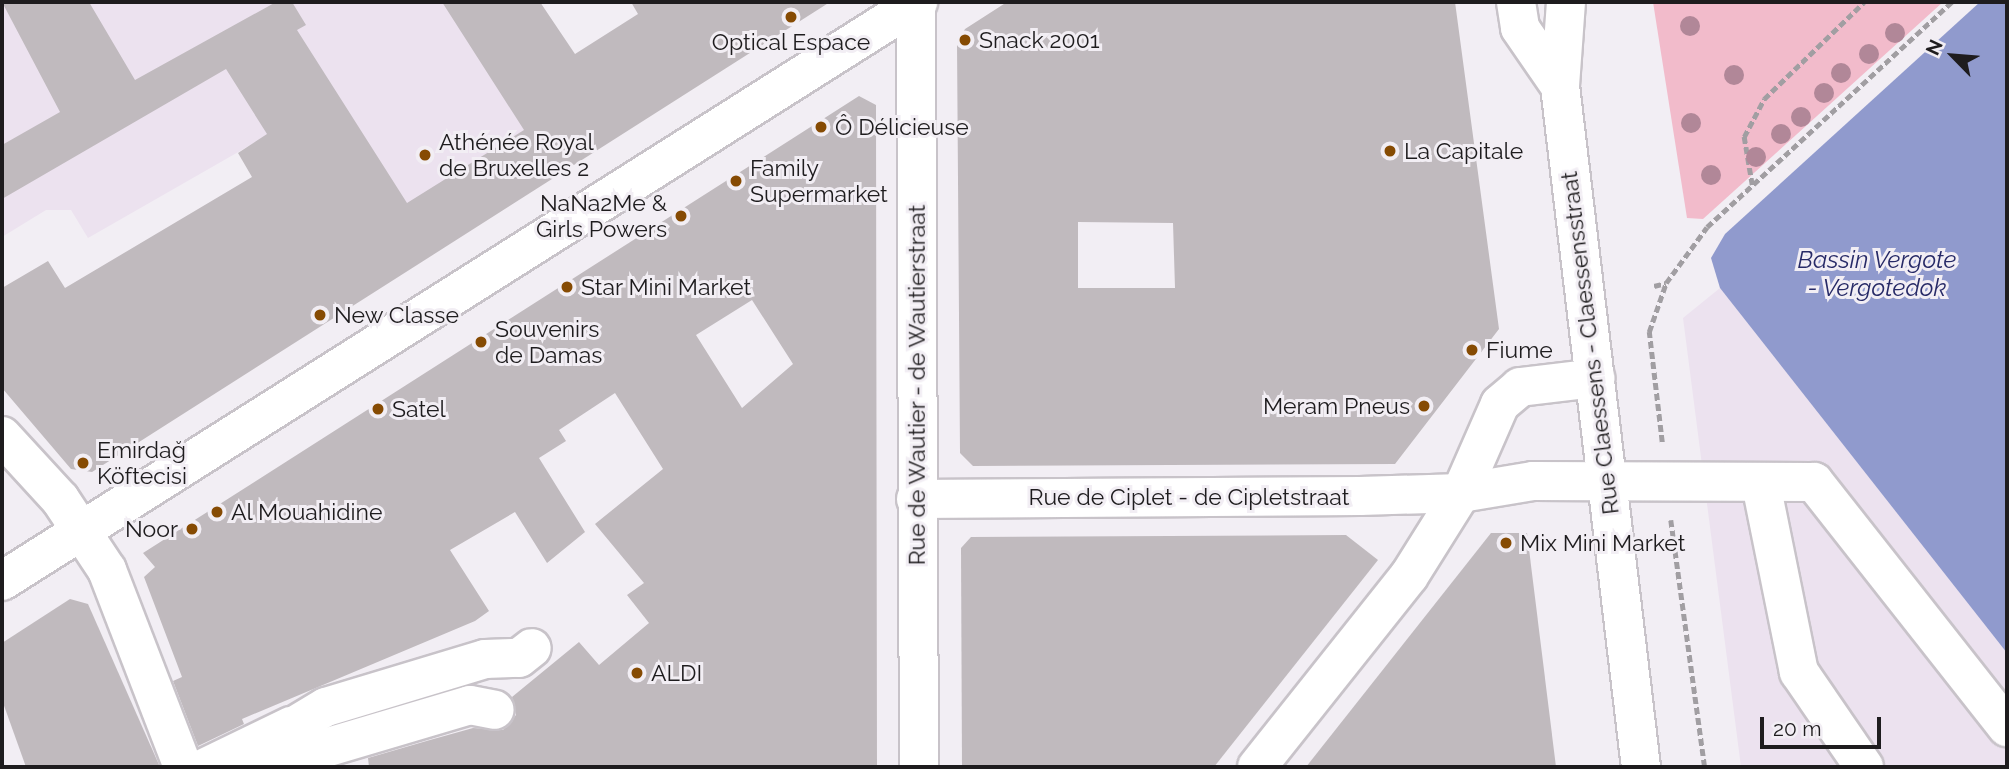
<!DOCTYPE html>
<html>
<head>
<meta charset="utf-8">
<style>
  body { margin:0 }
  #map { position:relative; width:2009px; height:769px; overflow:hidden; background:#f2eef4; font-family:Raleway,sans-serif }
  div>[style] { position:absolute }
  .built>* { inset:0; background:#ece2ef }
  .green>* { inset:0; background:#f2bbcb }
  .water>* { inset:0; background:#909acd }
  .building>* { inset:0; background:#c0babe }
  .path>* { height:4.5px; margin-top:-2.25px; transform-origin:0; background:repeating-linear-gradient(90deg,#a19ea2 0 7px,transparent 0 10.5px) }
  .roads { filter:drop-shadow(2px 0 #c8c3c9) drop-shadow(-2px 0 #c8c3c9) drop-shadow(0 2px #c8c3c9) drop-shadow(0 -2px #c8c3c9) }
  .minor>* { height:38px; margin:-19px; padding:0 19px; transform-origin:19px; border-radius:19px; background:#fff }
  .trees>* { width:20px; height:20px; margin:-10px; border-radius:50%; background:#b18798 }
  .dots>* { width:19px; height:19px; translate:-50% -50%; box-sizing:border-box; border:4px solid #f2eef4; border-radius:50% }
  span { translate:-50% -50%; white-space:nowrap; text-align:center; line-height:1.15; -webkit-text-stroke:6px #f2eef4; paint-order:stroke }
  .poi-label { font-size:23px; color:#1e1c1e }
  .left { translate:0 -50%; text-align:left }
  .right { translate:-100% -50%; text-align:right }
  .street-label { font-size:23px; color:#1e1c1e }
  .water-label { font-size:24px; color:#272a67; font-style:italic }
  .frame { position:absolute; inset:0; border:4px solid #1e1c1e; pointer-events:none }
  .north { position:absolute; left:1918px; top:21px; width:70px; height:70px; -webkit-text-stroke:5px #f2eef4; paint-order:stroke; rotate:295deg; font-size:19px; font-weight:700; line-height:28px; text-align:center; color:#1e1c1e }
  .north::after { content:''; display:block; margin:auto; width:24px; height:32px; background:#1e1c1e; clip-path:polygon(50% 0,100% 100%,50% 72%,0 100%) }
  .scale { position:absolute; left:1760px; top:717px; width:121px; height:32px; box-sizing:border-box; border:4px solid #1e1c1e; border-top:0; padding-left:9px; font-size:21px; line-height:24px; white-space:nowrap; color:#1e1c1e; -webkit-text-stroke:5px #f2eef4; paint-order:stroke }
</style>
</head>
<body>
<div id="map">
  <div class="built">
    <i style="clip-path:polygon(2px 2px,540px 2px,623px 132px,367px 295px,254px 143px,88px 238px,71px 210px,46px 210px,2px 237px)"></i>
    <i style="clip-path:polygon(1720px 288px,2007px 653px,2007px 767px,1741px 767px,1683px 318px)"></i>
  </div>
  <div class="green">
    <i style="clip-path:polygon(1653px 2px,1943px 2px,1703px 219px,1687px 218px)"></i>
  </div>
  <div class="water">
    <i style="clip-path:polygon(1980px 2px,2007px 2px,2007px 653px,1720px 288px,1711px 258px,1725px 234px)"></i>
  </div>
  <div class="building">
    <i style="clip-path:polygon(2px 2px,89px 2px,135px 80px,276px 2px,292px 2px,306px 25px,297px 30px,407px 203px,524px 130px,442px 2px,540px 2px,575px 54px,638px 14px,631px 2px,830px 2px,92px 472px,71px 469px,2px 388px,2px 288px,48px 261px,65px 288px,252px 177px,238px 153px,267px 134px,226px 69px,2px 199px,2px 145px,60px 112px)"></i>
    <i style="clip-path:polygon(evenodd,1007px 2px,1455px 2px,1499px 329px,1395px 464px,973px 466px,960px 453px,957px 44px,965px 29px,1007px 2px,1078px 222px,1173px 223px,1175px 288px,1078px 288px,1078px 222px)"></i>
    <i style="clip-path:polygon(evenodd,859px 96px,876px 105px,877px 767px,369px 767px,368px 758px,430px 740px,473px 728px,503px 730px,516px 715px,512px 697px,579px 642px,599px 665px,649px 623px,627px 595px,644px 583px,595px 524px,663px 469px,615px 393px,559px 430px,566px 441px,539px 458px,585px 532px,547px 563px,515px 512px,450px 550px,489px 611px,475px 621px,242px 719px,244px 724px,198px 746px,173px 681px,182px 677px,144px 577px,155px 567px,143px 553px,859px 96px,752px 300px,793px 364px,742px 408px,696px 335px,752px 300px)"></i>
    <i style="clip-path:polygon(1491px 533px,1527px 533px,1556px 767px,1306px 767px)"></i>
    <i style="clip-path:polygon(1346px 535px,1378px 560px,1214px 767px,962px 767px,961px 548px,971px 537px)"></i>
    <i style="clip-path:polygon(70px 599px,88px 604px,160px 767px,26px 767px,2px 700px,2px 643px)"></i>
  </div>
  <div class="path">
    <i style="left:1752px;top:185px;width:49px;rotate:-99.5deg"></i>
    <i style="left:1744px;top:137px;width:43px;rotate:-62.2deg"></i>
    <i style="left:1764px;top:99px;width:139px;rotate:-44.1deg"></i>
    <i style="left:1654px;top:286px;width:12px;rotate:-14deg"></i>
    <i style="left:1666px;top:283px;width:69px;rotate:-53.8deg"></i>
    <i style="left:1707px;top:227px;width:333px;rotate:-42.6deg"></i>
    <i style="left:1662px;top:442px;width:111px;rotate:-96.7deg"></i>
    <i style="left:1649px;top:332px;width:52px;rotate:-70.9deg"></i>
    <i style="left:1671px;top:520px;width:249px;rotate:82.2deg"></i>
  </div>
  <div class="roads">
    <div class="minor">
      <i style="left:916px;top:2px;width:765px;rotate:89.78deg"></i>
      <i style="left:1516px;top:2px;width:26px;rotate:81deg"></i>
      <i style="left:1520px;top:28px;width:70px;rotate:55.4deg"></i>
      <i style="left:1566px;top:2px;width:84px;rotate:94.1deg"></i>
      <i style="left:1560px;top:86px;width:686px;rotate:83.22deg"></i>
      <i style="left:2px;top:436px;width:86px;rotate:47.4deg"></i>
      <i style="left:60px;top:499px;width:85px;rotate:56.5deg"></i>
      <i style="left:107px;top:570px;width:211px;rotate:68.9deg"></i>
      <i style="left:1761px;top:484px;width:192px;rotate:78.6deg"></i>
      <i style="left:1799px;top:672px;width:115px;rotate:55.6deg"></i>
      <i style="left:916px;top:499px;width:444px;rotate:-0.4deg"></i>
      <i style="left:1360px;top:496px;width:101px;rotate:-1.7deg"></i>
      <i style="left:1461px;top:493px;width:73px;rotate:-9.5deg"></i>
      <i style="left:1533px;top:481px;width:281px;rotate:0.2deg"></i>
      <i style="left:1814px;top:482px;width:312px;rotate:51.8deg"></i>
      <i style="left:2px;top:581px;width:1084px;rotate:-32.3deg"></i>
      <i style="left:299px;top:723px;width:31px;rotate:-31deg"></i>
      <i style="left:326px;top:707px;width:166px;rotate:-16.8deg"></i>
      <i style="left:485px;top:659px;width:34px;rotate:-2deg"></i>
      <i style="left:519px;top:658px;width:16px;rotate:-38deg"></i>
      <i style="left:206px;top:767px;width:94px;rotate:-25.8deg"></i>
      <i style="left:261px;top:767px;width:218px;rotate:-16.5deg"></i>
      <i style="left:470px;top:705px;width:25px;rotate:11deg"></i>
      <i style="left:1257px;top:767px;width:244px;rotate:-51.5deg"></i>
      <i style="left:1409px;top:576px;width:98px;rotate:-57.9deg"></i>
      <i style="left:1461px;top:493px;width:97px;rotate:-66.3deg"></i>
      <i style="left:1500px;top:404px;width:26px;rotate:-40deg"></i>
      <i style="left:1520px;top:387px;width:76px;rotate:-6.8deg"></i>
    </div>
  </div>
  <div class="trees">
    <i style="left:1690px;top:26px"></i>
    <i style="left:1895px;top:33px"></i>
    <i style="left:1869px;top:54px"></i>
    <i style="left:1841px;top:73px"></i>
    <i style="left:1734px;top:75px"></i>
    <i style="left:1824px;top:93px"></i>
    <i style="left:1801px;top:117px"></i>
    <i style="left:1691px;top:123px"></i>
    <i style="left:1781px;top:134px"></i>
    <i style="left:1756px;top:157px"></i>
    <i style="left:1711px;top:175px"></i>
  </div>
  <div class="dots">
    <i style="left:791px;top:17px;background:#864b03"></i>
    <i style="left:965px;top:40px;background:#864b03"></i>
    <i style="left:821px;top:127px;background:#864b03"></i>
    <i style="left:1390px;top:151px;background:#864b03"></i>
    <i style="left:425px;top:155px;background:#864b03"></i>
    <i style="left:736px;top:181px;background:#864b03"></i>
    <i style="left:681px;top:216px;background:#864b03"></i>
    <i style="left:567px;top:287px;background:#864b03"></i>
    <i style="left:320px;top:315px;background:#864b03"></i>
    <i style="left:481px;top:342px;background:#864b03"></i>
    <i style="left:1472px;top:350px;background:#864b03"></i>
    <i style="left:1424px;top:406px;background:#864b03"></i>
    <i style="left:378px;top:409px;background:#864b03"></i>
    <i style="left:83px;top:463px;background:#864b03"></i>
    <i style="left:217px;top:512px;background:#864b03"></i>
    <i style="left:192px;top:529px;background:#864b03"></i>
    <i style="left:1506px;top:543px;background:#864b03"></i>
    <i style="left:637px;top:673px;background:#864b03"></i>
  </div>
  <div class="poi-label">
    <span class="left" style="left:979px;top:40px">Snack 2001</span>
    <span style="left:791px;top:42px">Optical Espace</span>
    <span class="left" style="left:835px;top:127px">Ô Délicieuse</span>
    <span class="left" style="left:439px;top:155px">Athénée Royal<br>de Bruxelles 2</span>
    <span class="left" style="left:1404px;top:151px">La Capitale</span>
    <span class="left" style="left:750px;top:181px">Family<br>Supermarket</span>
    <span class="right" style="left:667px;top:216px">NaNa2Me &amp;<br>Girls Powers</span>
    <span class="left" style="left:581px;top:287px">Star Mini Market</span>
    <span class="left" style="left:334px;top:315px">New Classe</span>
    <span class="left" style="left:495px;top:342px">Souvenirs<br>de Damas</span>
    <span class="left" style="left:1486px;top:350px">Fiume</span>
    <span class="right" style="left:1410px;top:406px">Meram Pneus</span>
    <span class="left" style="left:392px;top:409px">Satel</span>
    <span class="left" style="left:97px;top:463px">Emirdağ<br>Köftecisi</span>
    <span class="left" style="left:231px;top:512px">Al Mouahidine</span>
    <span class="right" style="left:178px;top:529px">Noor</span>
    <span class="left" style="left:1520px;top:543px">Mix Mini Market</span>
    <span class="left" style="left:651px;top:673px">ALDI</span>
  </div>
  <div class="street-label">
    <span style="left:1590px;top:343px;rotate:-97deg">Rue Claessens - Claessensstraat</span>
    <span style="left:917px;top:385px;rotate:-90deg">Rue de Wautier - de Wautierstraat</span>
    <span style="left:1189px;top:497px">Rue de Ciplet - de Cipletstraat</span>
  </div>
  <div class="water-label">
    <span style="left:1877px;top:274px">Bassin Vergote<br>- Vergotedok</span>
  </div>
  <div class="frame"></div>
  <div class="north">N</div>
  <div class="scale">20 m</div>
</div>
</body>
</html>
